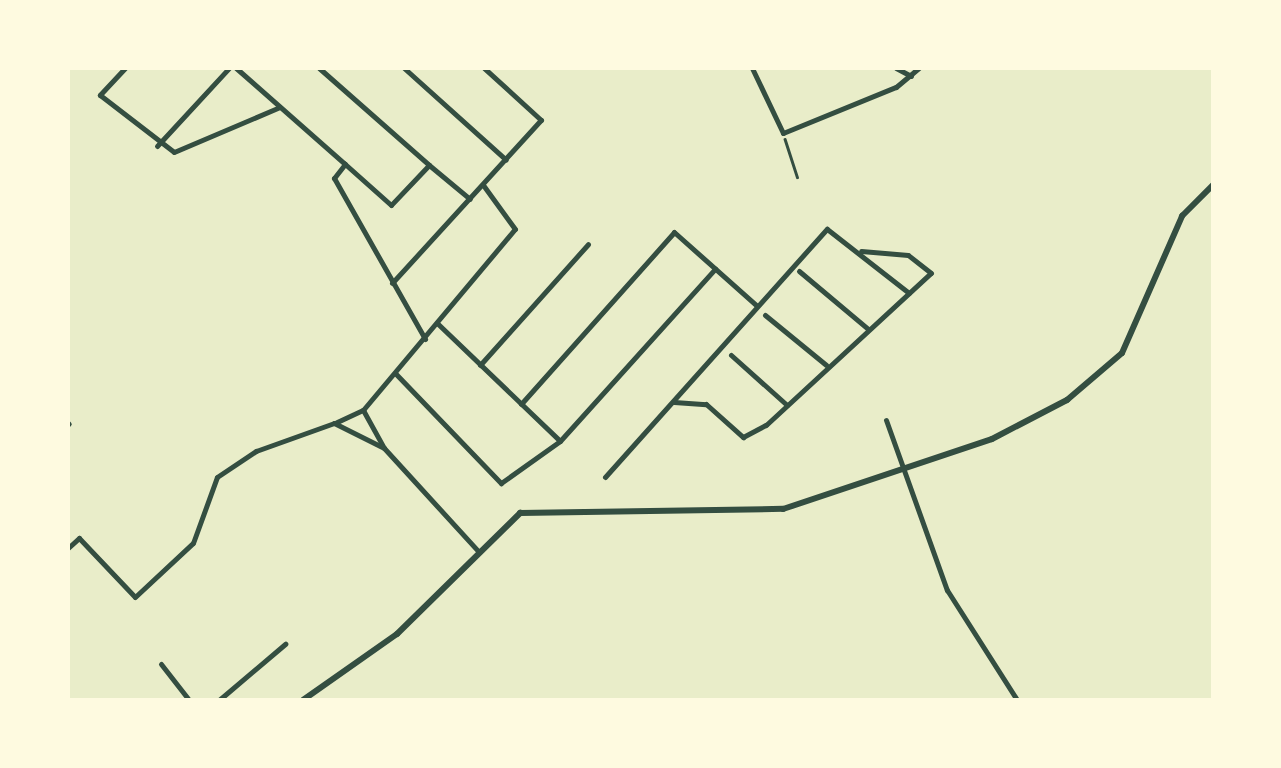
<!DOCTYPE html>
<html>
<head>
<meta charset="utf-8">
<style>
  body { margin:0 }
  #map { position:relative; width:1281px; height:768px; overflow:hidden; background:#e9edc9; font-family:"Public Sans",sans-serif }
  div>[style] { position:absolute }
  .path>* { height:2.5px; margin:-1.25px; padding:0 1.25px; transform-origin:1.25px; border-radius:1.25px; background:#344e41 }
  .minor>* { height:5px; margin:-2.5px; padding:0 2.5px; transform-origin:2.5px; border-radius:2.5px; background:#344e41 }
  .tertiary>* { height:6px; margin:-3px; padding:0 3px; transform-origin:3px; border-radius:3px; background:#344e41 }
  span { translate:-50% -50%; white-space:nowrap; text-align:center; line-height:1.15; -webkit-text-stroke:10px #fefae0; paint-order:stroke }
  .frame { position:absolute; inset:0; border:70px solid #fefae0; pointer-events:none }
</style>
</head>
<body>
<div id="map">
  <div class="path">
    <i style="left:785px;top:139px;width:40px;rotate:72deg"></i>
  </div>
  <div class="minor">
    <i style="left:125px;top:68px;width:37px;rotate:133deg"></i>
    <i style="left:100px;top:95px;width:93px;rotate:37.6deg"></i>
    <i style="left:174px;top:152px;width:115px;rotate:-23deg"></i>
    <i style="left:236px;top:68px;width:145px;rotate:41.4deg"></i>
    <i style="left:319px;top:68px;width:147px;rotate:41.4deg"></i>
    <i style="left:429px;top:165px;width:55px;rotate:133.5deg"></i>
    <i style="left:391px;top:205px;width:62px;rotate:-138.3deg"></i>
    <i style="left:345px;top:164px;width:18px;rotate:128deg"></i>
    <i style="left:334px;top:178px;width:185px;rotate:60.5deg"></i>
    <i style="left:404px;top:68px;width:137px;rotate:42deg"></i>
    <i style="left:752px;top:68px;width:72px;rotate:64.5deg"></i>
    <i style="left:783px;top:133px;width:122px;rotate:-22.2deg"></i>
    <i style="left:896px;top:87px;width:30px;rotate:-40deg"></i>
    <i style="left:896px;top:68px;width:17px;rotate:28deg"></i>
    <i style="left:157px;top:146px;width:106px;rotate:-47.3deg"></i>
    <i style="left:429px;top:165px;width:53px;rotate:39.7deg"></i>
    <i style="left:799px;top:271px;width:90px;rotate:40deg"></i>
    <i style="left:392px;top:283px;width:221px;rotate:-47.6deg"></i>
    <i style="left:541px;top:120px;width:77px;rotate:-137.6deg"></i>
    <i style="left:765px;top:315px;width:79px;rotate:39.3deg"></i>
    <i style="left:437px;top:323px;width:170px;rotate:43.8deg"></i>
    <i style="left:731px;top:355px;width:75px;rotate:41.8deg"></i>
    <i style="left:480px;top:365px;width:162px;rotate:-48.2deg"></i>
    <i style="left:395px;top:373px;width:153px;rotate:46.1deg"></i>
    <i style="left:501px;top:483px;width:72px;rotate:-35.4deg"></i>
    <i style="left:560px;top:441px;width:232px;rotate:-48deg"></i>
    <i style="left:674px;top:402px;width:32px;rotate:4deg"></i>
    <i style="left:706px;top:404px;width:50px;rotate:41.7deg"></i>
    <i style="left:743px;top:437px;width:26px;rotate:-28deg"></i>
    <i style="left:766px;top:425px;width:224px;rotate:-42.7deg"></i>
    <i style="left:931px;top:273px;width:29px;rotate:-142deg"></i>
    <i style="left:908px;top:255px;width:47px;rotate:-175.1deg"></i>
    <i style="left:521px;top:404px;width:230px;rotate:-48.3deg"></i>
    <i style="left:674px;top:232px;width:110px;rotate:41.7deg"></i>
    <i style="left:363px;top:410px;width:43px;rotate:61.1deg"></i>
    <i style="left:384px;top:448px;width:138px;rotate:47.6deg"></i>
    <i style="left:886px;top:420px;width:181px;rotate:70.3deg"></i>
    <i style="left:947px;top:590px;width:130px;rotate:57.5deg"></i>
    <i style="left:337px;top:422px;width:29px;rotate:-25deg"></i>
    <i style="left:363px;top:410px;width:236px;rotate:-50deg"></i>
    <i style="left:515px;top:229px;width:54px;rotate:-126deg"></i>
    <i style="left:68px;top:423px;width:1px;rotate:45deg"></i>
    <i style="left:605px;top:477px;width:333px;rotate:-48.2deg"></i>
    <i style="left:827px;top:229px;width:104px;rotate:38deg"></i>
    <i style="left:68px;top:548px;width:15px;rotate:-42deg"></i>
    <i style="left:79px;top:538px;width:81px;rotate:46.5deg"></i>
    <i style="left:135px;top:597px;width:79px;rotate:-43deg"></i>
    <i style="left:193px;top:543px;width:70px;rotate:-70deg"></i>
    <i style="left:217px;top:477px;width:47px;rotate:-33.7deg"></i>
    <i style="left:256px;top:451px;width:83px;rotate:-19.7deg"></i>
    <i style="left:334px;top:423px;width:56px;rotate:26.6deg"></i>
    <i style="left:161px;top:664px;width:46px;rotate:52.1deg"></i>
    <i style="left:219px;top:700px;width:87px;rotate:-40.3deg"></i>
  </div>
  <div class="tertiary">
    <i style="left:303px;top:700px;width:115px;rotate:-35.1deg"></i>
    <i style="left:397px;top:634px;width:173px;rotate:-44.5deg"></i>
    <i style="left:520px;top:513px;width:263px;rotate:-0.9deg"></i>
    <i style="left:783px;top:509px;width:220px;rotate:-18.5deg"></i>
    <i style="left:992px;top:439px;width:85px;rotate:-27.5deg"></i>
    <i style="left:1067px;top:400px;width:72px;rotate:-40.5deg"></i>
    <i style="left:1122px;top:353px;width:150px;rotate:-66.3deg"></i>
    <i style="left:1182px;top:216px;width:45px;rotate:-45deg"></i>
  </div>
  <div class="frame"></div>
</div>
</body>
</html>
